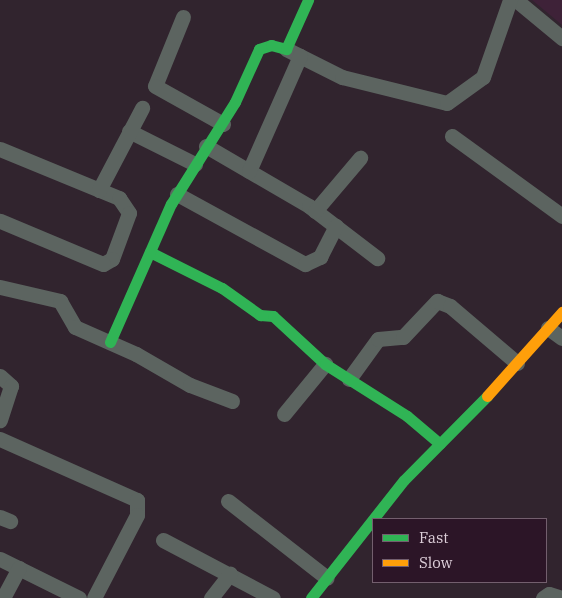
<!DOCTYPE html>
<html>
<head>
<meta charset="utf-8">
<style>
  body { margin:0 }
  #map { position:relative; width:562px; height:598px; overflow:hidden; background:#31242e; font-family:"IBM Plex Serif",serif }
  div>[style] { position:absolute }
  .built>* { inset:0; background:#3e2238 }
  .street>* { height:15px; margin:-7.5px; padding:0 7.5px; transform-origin:7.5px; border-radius:7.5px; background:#5c6460 }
  .fast>* { height:11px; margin:-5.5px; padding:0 5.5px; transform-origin:5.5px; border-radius:5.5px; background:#30b455 }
  .slow>* { height:11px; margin:-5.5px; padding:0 5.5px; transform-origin:5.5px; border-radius:5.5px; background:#ff9f0a }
  span { translate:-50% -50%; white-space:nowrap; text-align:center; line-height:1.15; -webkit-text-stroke:4px #2c1527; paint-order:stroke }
  .legend { position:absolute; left:372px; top:518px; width:175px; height:65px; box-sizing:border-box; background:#2c1527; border:1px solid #735f6e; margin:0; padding:6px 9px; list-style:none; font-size:15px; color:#ddced9 }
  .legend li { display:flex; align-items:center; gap:10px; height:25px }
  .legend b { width:25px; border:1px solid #735f6e }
</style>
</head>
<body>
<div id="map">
  <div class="built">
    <i style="clip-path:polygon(532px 0,562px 0,562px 25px)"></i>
  </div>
  <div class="street">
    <i style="left:516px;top:0;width:60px;rotate:39.6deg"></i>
    <i style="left:183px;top:17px;width:74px;rotate:112.1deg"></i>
    <i style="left:155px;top:86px;width:78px;rotate:29.2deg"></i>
    <i style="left:286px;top:49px;width:63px;rotate:26.6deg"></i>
    <i style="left:342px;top:77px;width:108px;rotate:13.9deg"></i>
    <i style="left:447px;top:103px;width:44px;rotate:-35.8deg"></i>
    <i style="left:483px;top:77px;width:82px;rotate:-70.7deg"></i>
    <i style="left:129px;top:131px;width:74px;rotate:26.6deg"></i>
    <i style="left:452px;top:136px;width:136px;rotate:36deg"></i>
    <i style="left:206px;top:146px;width:119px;rotate:30.2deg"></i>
    <i style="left:309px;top:206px;width:86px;rotate:37.4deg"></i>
    <i style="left:0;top:149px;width:129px;rotate:22.4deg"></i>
    <i style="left:119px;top:198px;width:18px;rotate:56deg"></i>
    <i style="left:129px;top:213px;width:49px;rotate:110.3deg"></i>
    <i style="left:112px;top:259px;width:10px;rotate:151deg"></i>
    <i style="left:103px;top:264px;width:112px;rotate:-157.3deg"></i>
    <i style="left:249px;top:171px;width:126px;rotate:-66.1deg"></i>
    <i style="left:99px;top:190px;width:93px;rotate:-62.3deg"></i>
    <i style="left:177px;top:194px;width:146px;rotate:28.7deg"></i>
    <i style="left:305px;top:264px;width:17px;rotate:-25deg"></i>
    <i style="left:320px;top:257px;width:35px;rotate:-63deg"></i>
    <i style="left:315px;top:211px;width:70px;rotate:-49.7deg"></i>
    <i style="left:0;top:287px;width:62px;rotate:13.1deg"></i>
    <i style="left:60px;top:301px;width:30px;rotate:60deg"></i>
    <i style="left:75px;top:327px;width:67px;rotate:23.9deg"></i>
    <i style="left:136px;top:354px;width:62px;rotate:29.9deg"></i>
    <i style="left:190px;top:385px;width:45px;rotate:20.9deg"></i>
    <i style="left:548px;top:328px;width:17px;rotate:36deg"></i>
    <i style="left:0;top:376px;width:15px;rotate:42deg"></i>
    <i style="left:11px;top:386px;width:36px;rotate:108deg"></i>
    <i style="left:349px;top:379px;width:49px;rotate:-54.1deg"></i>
    <i style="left:378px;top:339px;width:25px;rotate:-5deg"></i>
    <i style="left:403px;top:337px;width:50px;rotate:-46.6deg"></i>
    <i style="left:437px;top:301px;width:14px;rotate:21deg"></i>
    <i style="left:450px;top:306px;width:88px;rotate:40.4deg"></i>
    <i style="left:284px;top:414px;width:65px;rotate:-50.6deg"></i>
    <i style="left:0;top:439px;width:150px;rotate:24deg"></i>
    <i style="left:137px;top:500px;width:15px;rotate:90deg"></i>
    <i style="left:137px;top:515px;width:93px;rotate:117.4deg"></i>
    <i style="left:228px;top:501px;width:125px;rotate:37.9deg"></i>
    <i style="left:0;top:517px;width:11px;rotate:22deg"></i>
    <i style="left:163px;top:540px;width:124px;rotate:27.8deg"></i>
    <i style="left:0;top:559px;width:88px;rotate:26.3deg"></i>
    <i style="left:3px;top:598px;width:34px;rotate:-62deg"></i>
    <i style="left:211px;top:598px;width:31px;rotate:-52deg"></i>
    <i style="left:543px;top:598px;width:7px;rotate:-34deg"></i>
    <i style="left:549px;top:594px;width:14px;rotate:17deg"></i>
  </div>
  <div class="fast">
    <i style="left:150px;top:252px;width:80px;rotate:26.6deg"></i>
    <i style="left:222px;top:288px;width:47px;rotate:35.4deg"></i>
    <i style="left:260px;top:315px;width:13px;rotate:4deg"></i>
    <i style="left:273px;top:316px;width:71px;rotate:42.7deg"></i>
    <i style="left:325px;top:364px;width:97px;rotate:32.4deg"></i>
    <i style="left:407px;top:416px;width:43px;rotate:40.3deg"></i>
    <i style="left:110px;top:342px;width:151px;rotate:-66.2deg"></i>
    <i style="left:171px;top:204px;width:120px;rotate:-57.9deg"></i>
    <i style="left:235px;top:102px;width:58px;rotate:-65.6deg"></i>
    <i style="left:259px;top:49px;width:13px;rotate:-18deg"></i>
    <i style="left:271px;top:45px;width:16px;rotate:15deg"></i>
    <i style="left:286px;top:49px;width:54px;rotate:-65.8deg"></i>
    <i style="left:311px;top:598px;width:150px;rotate:-51.8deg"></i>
    <i style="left:404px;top:480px;width:118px;rotate:-45.3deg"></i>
  </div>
  <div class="slow">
    <i style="left:487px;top:396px;width:113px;rotate:-48.2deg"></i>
  </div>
  <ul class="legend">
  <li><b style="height:6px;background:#30b455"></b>Fast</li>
  <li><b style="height:6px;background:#ff9f0a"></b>Slow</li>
  </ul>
</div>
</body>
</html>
